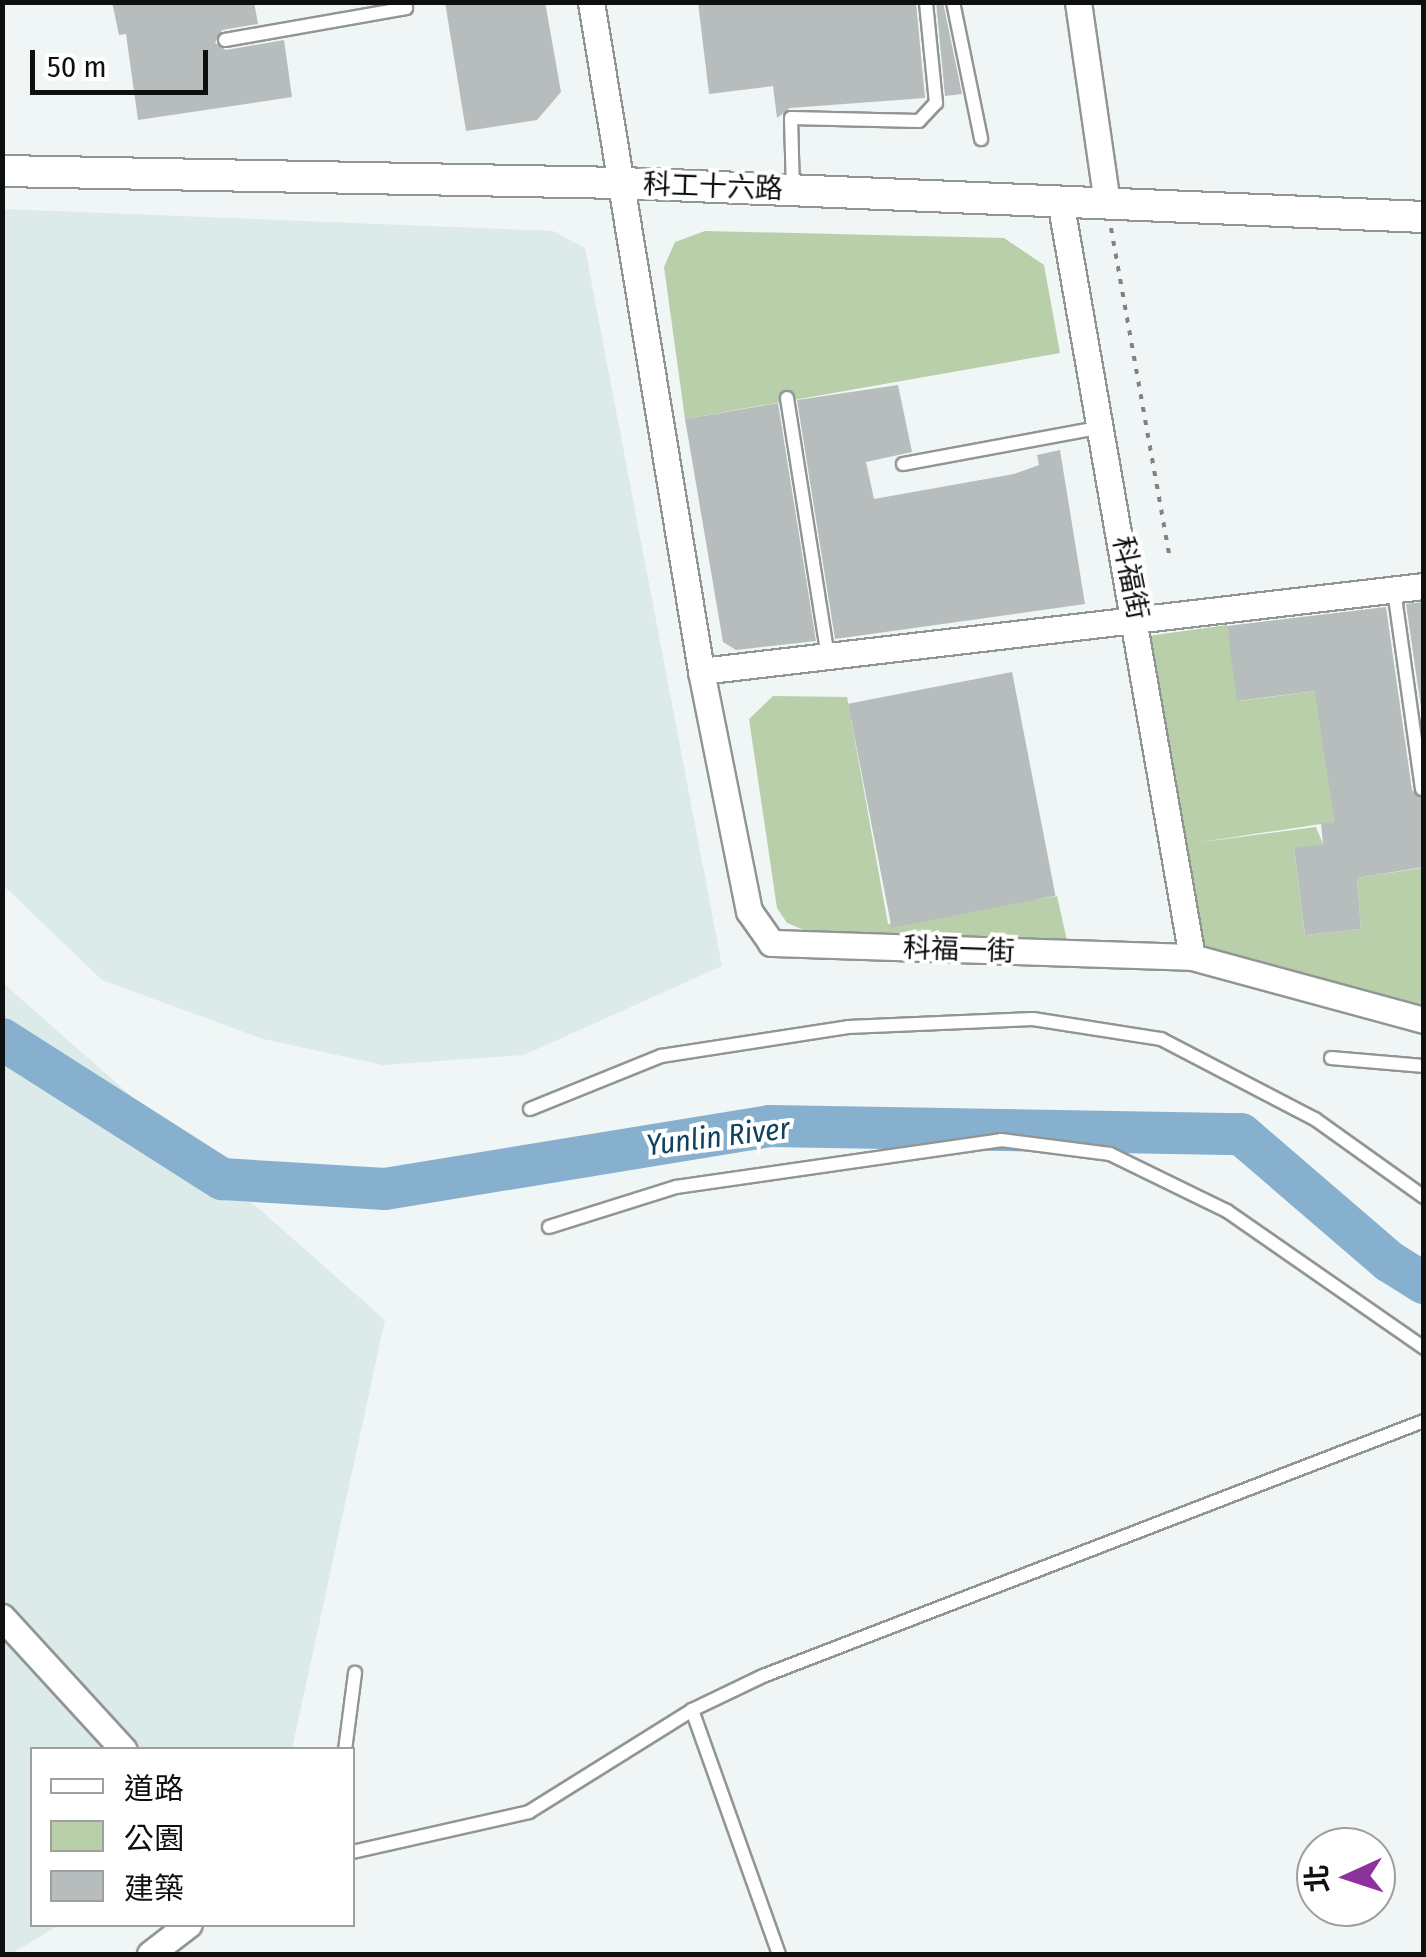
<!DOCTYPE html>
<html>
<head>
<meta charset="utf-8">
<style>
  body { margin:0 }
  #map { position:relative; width:1426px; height:1957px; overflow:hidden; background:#f0f6f5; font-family:"Fira Sans Condensed","Noto Sans TC",sans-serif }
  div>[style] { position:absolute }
  .built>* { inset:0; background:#dcebe9 }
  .green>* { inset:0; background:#b8cfa9 }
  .river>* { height:42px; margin:-21px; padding:0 21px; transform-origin:21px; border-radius:21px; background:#87b0cf }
  .building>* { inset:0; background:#b7bcbd; transform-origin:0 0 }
  .path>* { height:4px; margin-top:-2px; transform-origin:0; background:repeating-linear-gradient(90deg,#7f8383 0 5px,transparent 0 13px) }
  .roads { filter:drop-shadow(2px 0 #919695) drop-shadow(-2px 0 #919695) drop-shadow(0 2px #919695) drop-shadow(0 -2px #919695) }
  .service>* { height:12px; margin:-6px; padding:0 6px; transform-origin:6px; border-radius:6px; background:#fff }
  .minor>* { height:25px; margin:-12.5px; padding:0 12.5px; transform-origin:12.5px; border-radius:12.5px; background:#fff }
  .tertiary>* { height:30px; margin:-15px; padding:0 15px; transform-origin:15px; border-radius:15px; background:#fff }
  span { translate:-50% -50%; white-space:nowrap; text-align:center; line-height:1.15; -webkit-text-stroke:8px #fff; paint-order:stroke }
  .street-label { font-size:28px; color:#0e1010 }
  .water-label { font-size:30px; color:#0f4261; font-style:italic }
  .frame { position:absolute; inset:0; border:5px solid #0e1010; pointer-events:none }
  .legend { position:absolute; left:30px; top:1747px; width:325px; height:180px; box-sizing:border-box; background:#fff; border:2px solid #9f9f9f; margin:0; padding:12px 18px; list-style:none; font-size:30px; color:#0e1010 }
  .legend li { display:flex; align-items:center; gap:20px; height:50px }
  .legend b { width:50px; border:2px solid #9f9f9f }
  .north { position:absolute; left:1296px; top:1827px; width:100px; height:100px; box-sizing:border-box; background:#fff; border:2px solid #9f9f9f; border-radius:50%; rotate:267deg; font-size:28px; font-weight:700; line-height:40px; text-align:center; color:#0e1010 }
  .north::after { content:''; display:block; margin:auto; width:35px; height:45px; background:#8d329d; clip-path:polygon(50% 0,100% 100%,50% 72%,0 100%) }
  .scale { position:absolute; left:30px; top:50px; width:178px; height:45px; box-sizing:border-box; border:5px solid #0e1010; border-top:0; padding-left:12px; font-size:30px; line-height:35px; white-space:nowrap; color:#0e1010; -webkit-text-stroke:8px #fff; paint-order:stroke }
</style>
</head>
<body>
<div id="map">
  <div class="built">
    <i style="clip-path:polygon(3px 209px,553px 231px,585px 248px,722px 966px,524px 1055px,383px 1065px,263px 1039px,102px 980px,9px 891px,2px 884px)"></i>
    <i style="clip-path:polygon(2px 982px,385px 1320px,292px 1749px,32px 1750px,32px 1924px,59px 1925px,11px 1954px,2px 1954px)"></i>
  </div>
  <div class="green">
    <i style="clip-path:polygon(705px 231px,1004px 238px,1044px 265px,1060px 353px,685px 419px,664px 267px,675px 242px)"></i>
    <i style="clip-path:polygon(1227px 625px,1238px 701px,1316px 691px,1334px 822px,1195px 843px,1316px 827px,1323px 844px,1294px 849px,1305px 935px,1361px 929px,1357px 878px,1421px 868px,1423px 1013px,1192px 957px,1141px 637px)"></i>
    <i style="clip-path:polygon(773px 696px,847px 697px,888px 924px,1057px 896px,1068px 945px,829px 940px,787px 923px,777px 908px,749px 719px)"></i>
  </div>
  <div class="river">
    <i style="left:2px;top:1039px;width:261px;rotate:32.5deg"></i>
    <i style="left:222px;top:1179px;width:163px;rotate:3.5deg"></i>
    <i style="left:385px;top:1189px;width:390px;rotate:-9.3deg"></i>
    <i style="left:770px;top:1126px;width:471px;rotate:1deg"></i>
    <i style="left:1241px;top:1134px;width:196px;rotate:40.7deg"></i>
    <i style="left:1390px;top:1262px;width:40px;rotate:32deg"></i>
  </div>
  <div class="building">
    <i style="clip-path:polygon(112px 2px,254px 2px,258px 24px,222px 30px,215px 43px,226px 50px,284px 40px,292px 97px,138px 120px,126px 34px,119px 35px)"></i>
    <i style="clip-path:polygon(445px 2px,545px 2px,561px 92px,537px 120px,466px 131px)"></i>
    <i style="clip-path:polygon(698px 2px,916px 2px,925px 98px,790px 108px,777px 118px,773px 86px,709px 94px)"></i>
    <i style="clip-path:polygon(936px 2px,943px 2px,962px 94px,945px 96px)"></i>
    <i style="clip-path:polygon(898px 385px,912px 452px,866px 462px,874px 499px,1014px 474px,1039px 465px,1037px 455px,1060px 450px,1085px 604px,835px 639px,797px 400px)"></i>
    <i style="clip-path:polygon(778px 403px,816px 641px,736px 650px,723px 642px,685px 419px)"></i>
    <i style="clip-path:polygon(1424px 602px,1424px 728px,1406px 604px)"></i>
    <i style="clip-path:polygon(1386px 607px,1412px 790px,1424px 799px,1424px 867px,1357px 878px,1361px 929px,1305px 935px,1294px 848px,1323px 844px,1321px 823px,1334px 822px,1315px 691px,1237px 701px,1227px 626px)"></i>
    <i style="left:1012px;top:672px;width:228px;height:167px;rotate:79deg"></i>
  </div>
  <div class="path">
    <i style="left:1111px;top:228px;width:332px;rotate:79.9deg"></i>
  </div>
  <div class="roads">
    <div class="service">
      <i style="left:953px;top:2px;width:140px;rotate:78.4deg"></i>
      <i style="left:225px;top:40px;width:184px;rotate:-10deg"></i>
      <i style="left:406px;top:8px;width:6px;rotate:-99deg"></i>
      <i style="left:793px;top:190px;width:72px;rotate:-91.6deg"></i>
      <i style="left:791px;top:118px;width:128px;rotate:1.3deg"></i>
      <i style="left:919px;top:121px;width:25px;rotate:-47deg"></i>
      <i style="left:936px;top:103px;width:101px;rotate:-95.7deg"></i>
      <i style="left:787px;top:398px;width:261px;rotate:81deg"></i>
      <i style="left:903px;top:464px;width:202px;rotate:-10.5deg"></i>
      <i style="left:1394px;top:590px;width:201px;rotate:82deg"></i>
      <i style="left:1331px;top:1058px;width:93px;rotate:4.9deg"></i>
      <i style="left:530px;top:1109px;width:141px;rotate:-22deg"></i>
      <i style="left:661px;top:1056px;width:189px;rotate:-8.8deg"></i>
      <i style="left:848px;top:1027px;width:185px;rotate:-2.5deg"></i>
      <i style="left:1033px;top:1019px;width:130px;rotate:8.9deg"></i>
      <i style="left:1161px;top:1039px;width:174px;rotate:27.5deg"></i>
      <i style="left:1315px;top:1119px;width:134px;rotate:35.6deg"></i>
      <i style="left:549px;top:1227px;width:133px;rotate:-17.5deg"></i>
      <i style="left:676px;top:1187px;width:328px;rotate:-8.2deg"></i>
      <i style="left:1001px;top:1140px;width:110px;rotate:7.3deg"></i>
      <i style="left:1110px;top:1154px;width:130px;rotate:26deg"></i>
      <i style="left:1227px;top:1211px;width:240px;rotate:34.8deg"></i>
      <i style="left:692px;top:1710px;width:259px;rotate:70.4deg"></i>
      <i style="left:345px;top:1750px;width:78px;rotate:-82.6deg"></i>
      <i style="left:352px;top:1852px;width:181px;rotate:-12.7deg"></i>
      <i style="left:529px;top:1812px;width:192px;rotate:-32deg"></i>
      <i style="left:692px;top:1710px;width:79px;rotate:-25.6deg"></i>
      <i style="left:763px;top:1676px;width:708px;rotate:-21.1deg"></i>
    </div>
    <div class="minor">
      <i style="left:591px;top:2px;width:678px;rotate:80.66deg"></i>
      <i style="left:701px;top:671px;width:245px;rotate:78.7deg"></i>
      <i style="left:749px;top:911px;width:39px;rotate:55deg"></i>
      <i style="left:771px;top:943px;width:421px;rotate:1.9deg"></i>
      <i style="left:1192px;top:957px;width:240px;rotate:15.2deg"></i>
      <i style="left:1078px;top:2px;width:204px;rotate:81.8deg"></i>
      <i style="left:1060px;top:200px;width:768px;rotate:80.11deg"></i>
      <i style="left:701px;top:671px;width:728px;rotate:-6.71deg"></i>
      <i style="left:2px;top:1617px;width:180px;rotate:47.5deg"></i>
      <i style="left:150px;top:1954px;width:49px;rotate:-37.6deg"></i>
    </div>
    <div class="tertiary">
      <i style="left:2px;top:171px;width:621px;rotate:1.11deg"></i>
      <i style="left:623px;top:183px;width:802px;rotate:2.43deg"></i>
    </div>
  </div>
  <div class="street-label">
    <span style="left:713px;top:187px;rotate:2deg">科工十六路</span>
    <span style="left:1130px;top:578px;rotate:79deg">科福街</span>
    <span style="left:959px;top:950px;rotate:2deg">科福一街</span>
  </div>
  <div class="water-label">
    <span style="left:718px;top:1137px;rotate:-7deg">Yunlin River</span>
  </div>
  <div class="frame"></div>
  <ul class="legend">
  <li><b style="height:12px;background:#fff"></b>道路</li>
  <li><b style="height:28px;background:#b8cfa9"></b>公園</li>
  <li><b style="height:28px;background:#b7bcbd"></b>建築</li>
  </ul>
  <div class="north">北</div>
  <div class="scale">50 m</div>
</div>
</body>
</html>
